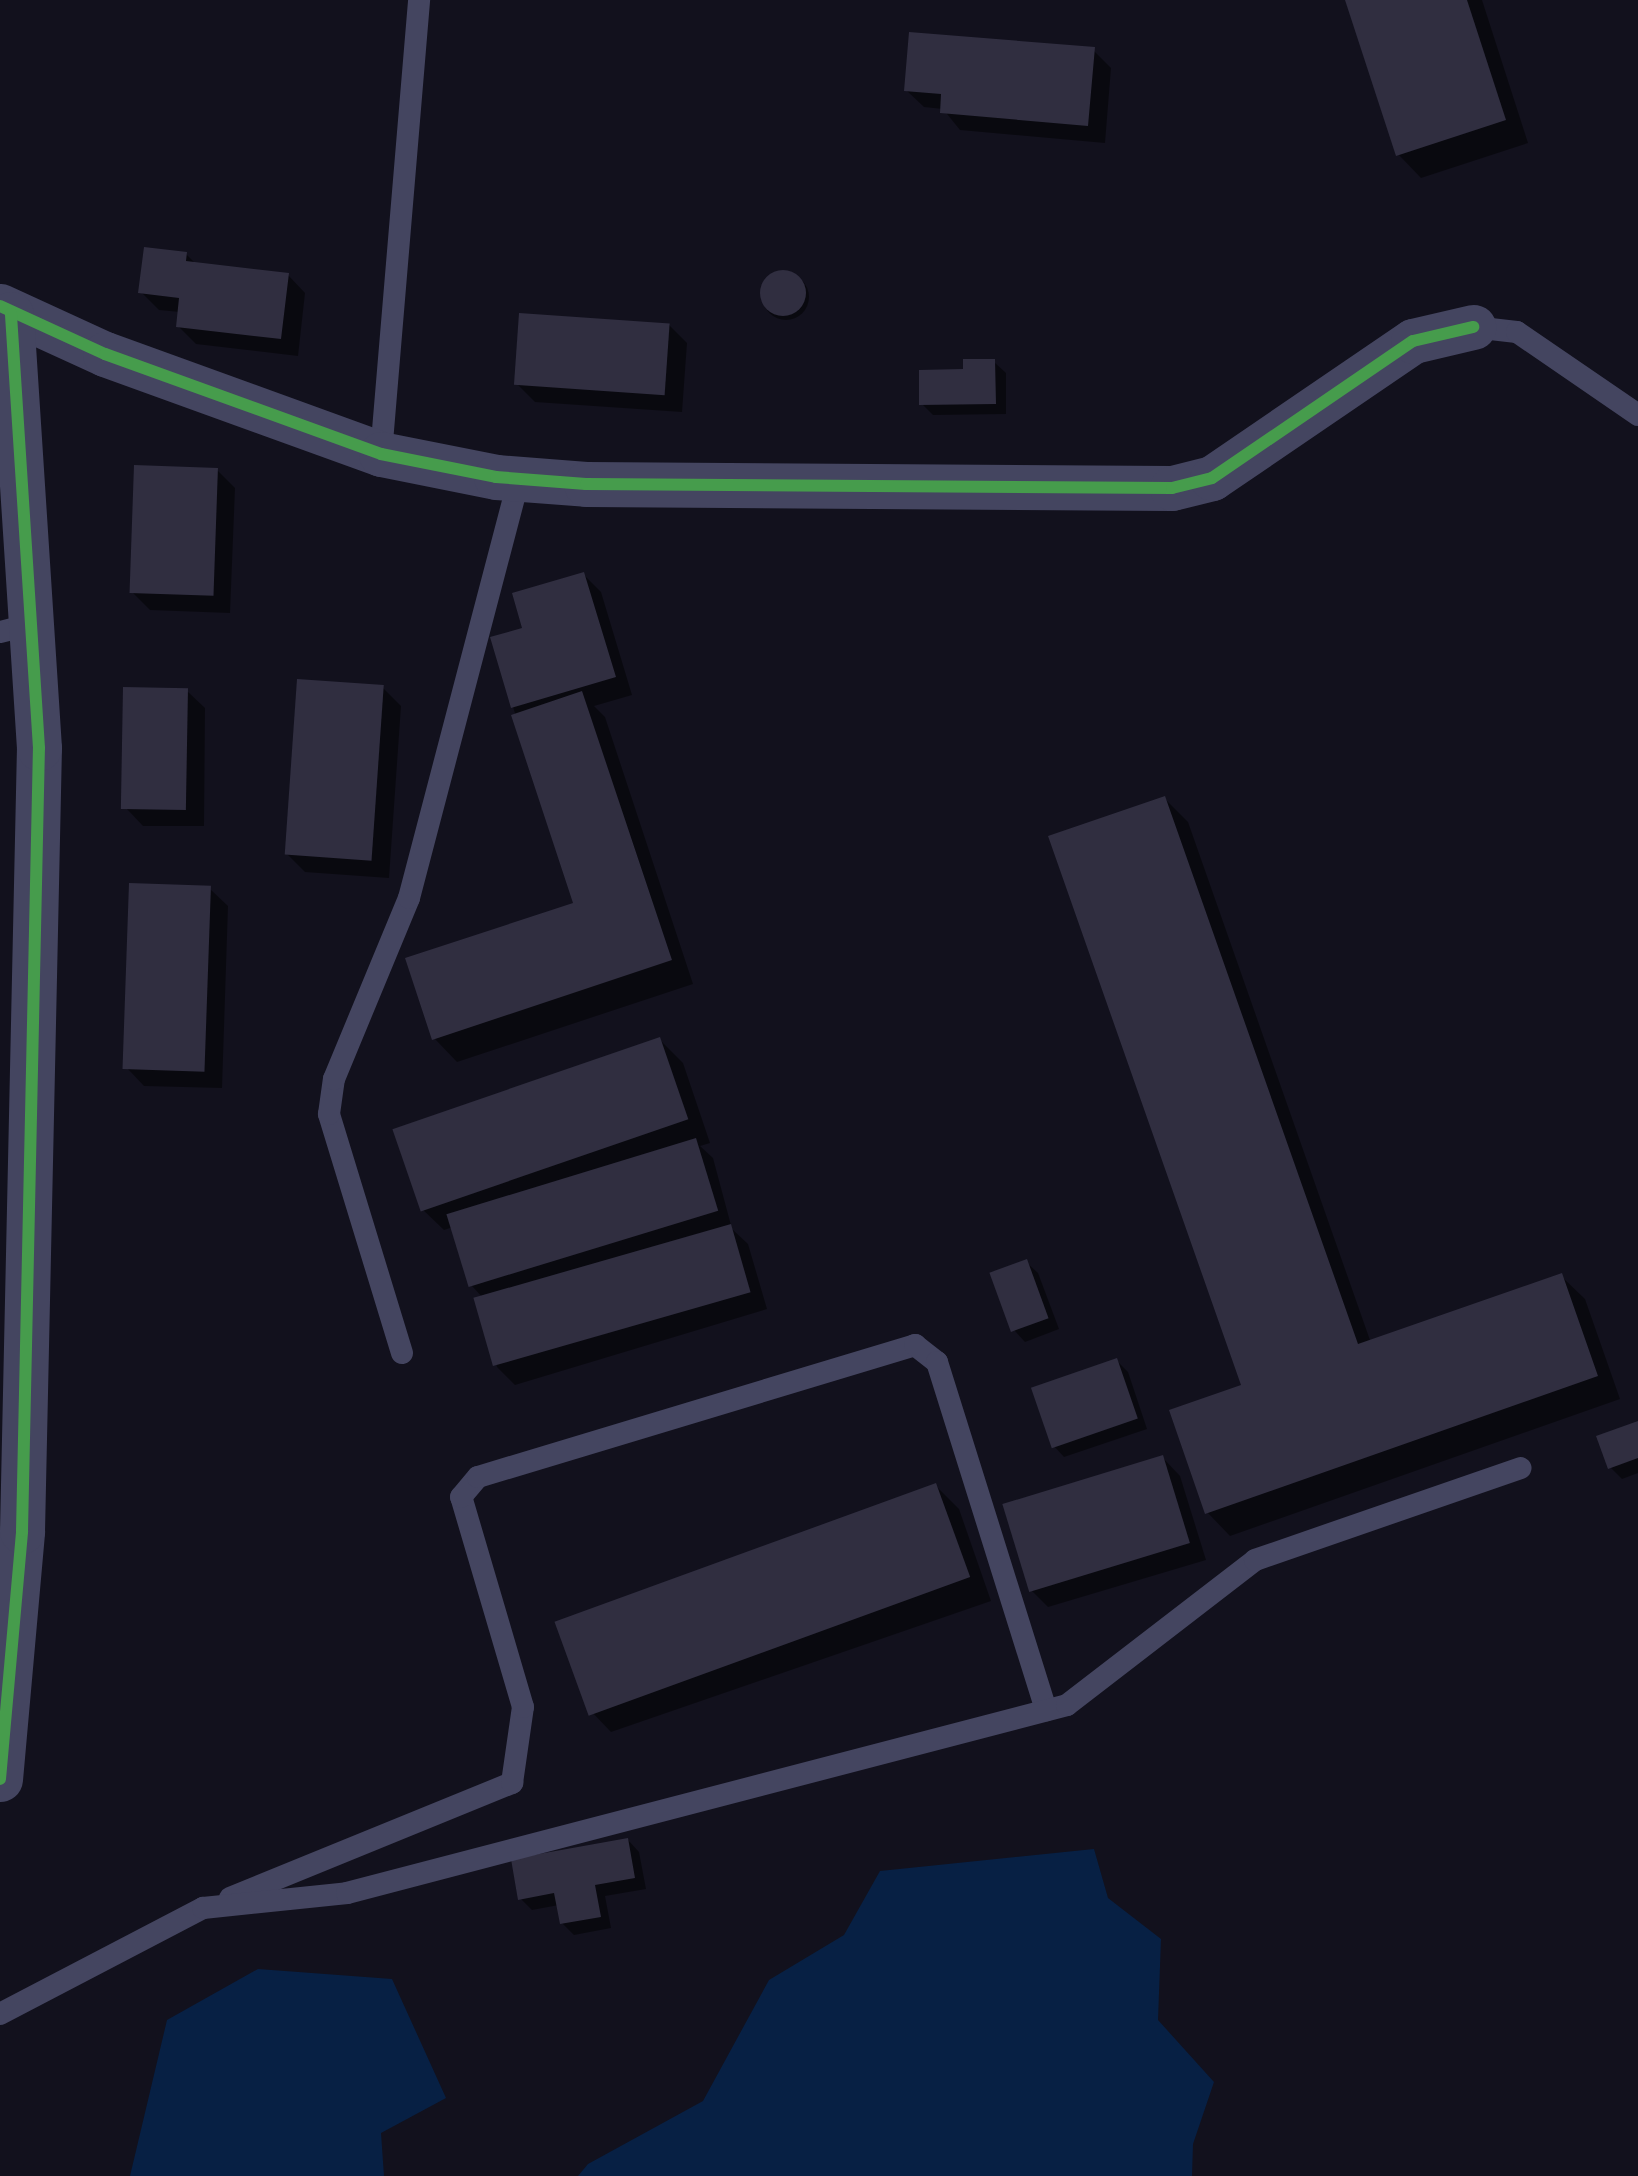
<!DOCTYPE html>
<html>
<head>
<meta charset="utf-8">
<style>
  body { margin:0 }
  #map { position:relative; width:1638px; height:2176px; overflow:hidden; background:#12111d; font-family:Rubik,sans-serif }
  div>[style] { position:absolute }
  .water>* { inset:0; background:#072044 }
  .shadow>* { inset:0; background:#0007 }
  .round { border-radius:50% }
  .building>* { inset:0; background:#302e40; transform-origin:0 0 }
  .lane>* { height:22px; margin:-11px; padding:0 11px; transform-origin:11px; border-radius:11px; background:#444560 }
  .street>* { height:45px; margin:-22.5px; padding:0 22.5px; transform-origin:22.5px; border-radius:22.5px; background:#444560 }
  .cycleway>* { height:12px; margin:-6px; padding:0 6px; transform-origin:6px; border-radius:6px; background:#469c4c }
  span { translate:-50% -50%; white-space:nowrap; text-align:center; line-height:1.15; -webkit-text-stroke:10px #0e0b23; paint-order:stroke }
</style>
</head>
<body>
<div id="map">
  <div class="water">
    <i style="clip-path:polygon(1094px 1849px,1108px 1898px,1161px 1939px,1158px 2020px,1214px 2082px,1193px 2144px,1192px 2176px,578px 2176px,588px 2164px,703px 2101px,769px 1980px,844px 1935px,880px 1871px)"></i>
    <i style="clip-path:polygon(258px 1969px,392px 1979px,446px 2098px,381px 2133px,384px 2176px,130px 2176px,167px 2020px)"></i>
  </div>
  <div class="shadow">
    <i style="clip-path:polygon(1348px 0,1482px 0,1528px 143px,1421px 178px,1398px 154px)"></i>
    <i style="clip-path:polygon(1093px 50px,1111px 68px,1105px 143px,960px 130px,943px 109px,924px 107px,906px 90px)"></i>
    <i style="clip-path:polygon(186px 254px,196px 264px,288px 275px,305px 293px,298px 356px,196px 344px,178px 326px,180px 312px,159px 310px,141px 292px)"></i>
    <i class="round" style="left:763px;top:274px;width:46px;height:46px"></i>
    <i style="clip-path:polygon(669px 325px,687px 343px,682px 412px,535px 402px,517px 384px)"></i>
    <i style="clip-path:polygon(994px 362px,1006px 373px,1006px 414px,933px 415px,922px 404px,966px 372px)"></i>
    <i style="clip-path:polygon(217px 470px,235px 488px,230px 613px,150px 610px,132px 592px)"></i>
    <i style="clip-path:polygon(584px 575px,601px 592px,632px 695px,594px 706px,605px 717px,693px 984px,457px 1062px,434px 1038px,576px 904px,513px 707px,526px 629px)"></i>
    <i style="clip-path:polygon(383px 688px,401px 706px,389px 878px,305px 872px,287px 854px)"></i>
    <i style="clip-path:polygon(187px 691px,205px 708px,204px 826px,143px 826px,126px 808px)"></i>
    <i style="clip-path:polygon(1164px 798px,1188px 822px,1371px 1343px,1561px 1276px,1585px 1299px,1620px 1399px,1230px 1536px,1207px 1512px,1244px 1387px)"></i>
    <i style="clip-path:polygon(210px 889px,228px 906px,222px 1088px,144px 1086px,127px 1068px)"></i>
    <i style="clip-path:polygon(660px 1040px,683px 1063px,710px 1143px,700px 1146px,713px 1158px,732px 1229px,748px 1244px,767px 1309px,515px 1385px,497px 1367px,484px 1299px,472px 1286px,453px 1227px,444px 1230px,420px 1207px)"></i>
    <i style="clip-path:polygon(1026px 1262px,1038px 1273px,1059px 1329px,1025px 1342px,1014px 1330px)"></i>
    <i style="clip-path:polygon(1116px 1360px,1128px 1372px,1147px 1429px,1064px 1457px,1053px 1445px)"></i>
    <i style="clip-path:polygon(1638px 1424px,1638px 1473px,1622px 1479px,1610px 1467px)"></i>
    <i style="clip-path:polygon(1163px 1458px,1180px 1476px,1206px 1560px,1048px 1607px,1030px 1589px)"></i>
    <i style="clip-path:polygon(936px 1486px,959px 1509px,991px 1601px,611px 1732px,588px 1708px)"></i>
    <i style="clip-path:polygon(628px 1840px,639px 1852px,646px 1889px,605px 1896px,611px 1928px,574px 1935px,562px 1923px,559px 1905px,532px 1910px,521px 1899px)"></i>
  </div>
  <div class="building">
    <i style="clip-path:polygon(1345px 0,1467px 0,1506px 120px,1396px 156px)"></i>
    <i style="clip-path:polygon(909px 32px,1095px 47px,1088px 126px,940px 113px,941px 94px,904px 91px)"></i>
    <i style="clip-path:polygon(144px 247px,187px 252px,186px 261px,289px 273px,281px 339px,176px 327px,179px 298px,138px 293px)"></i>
    <i class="round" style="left:760px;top:270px;width:46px;height:46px"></i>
    <i style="left:519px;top:313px;width:151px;height:72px;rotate:4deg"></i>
    <i style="clip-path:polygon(963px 359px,995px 359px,996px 404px,919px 405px,919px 370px,963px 369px)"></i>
    <i style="left:134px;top:465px;width:84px;height:128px;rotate:2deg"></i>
    <i style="clip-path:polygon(584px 572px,616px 677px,511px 708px,490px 637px,522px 628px,512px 593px)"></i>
    <i style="left:297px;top:679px;width:87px;height:176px;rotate:4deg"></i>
    <i style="left:123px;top:687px;width:65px;height:122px;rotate:1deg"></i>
    <i style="clip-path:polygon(582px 691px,672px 960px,432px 1040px,405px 958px,573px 903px,511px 715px)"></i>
    <i style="clip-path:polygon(1165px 796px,1358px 1344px,1562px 1273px,1598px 1376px,1205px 1514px,1169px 1410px,1241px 1385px,1048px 836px)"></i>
    <i style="left:129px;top:883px;width:82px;height:186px;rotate:2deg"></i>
    <i style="left:660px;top:1037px;width:87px;height:283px;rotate:71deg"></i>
    <i style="left:696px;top:1138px;width:76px;height:261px;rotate:73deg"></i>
    <i style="left:731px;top:1224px;width:71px;height:268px;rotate:74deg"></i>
    <i style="left:1027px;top:1259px;width:63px;height:40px;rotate:70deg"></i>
    <i style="left:1117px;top:1358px;width:64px;height:91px;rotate:71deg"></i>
    <i style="clip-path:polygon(1638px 1421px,1638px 1458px,1608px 1469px,1596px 1436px)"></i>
    <i style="left:1163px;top:1455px;width:92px;height:168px;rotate:73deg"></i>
    <i style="left:936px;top:1483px;width:100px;height:406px;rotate:70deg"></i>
    <i style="clip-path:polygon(628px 1838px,635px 1878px,595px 1885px,601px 1917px,560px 1924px,554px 1893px,518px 1900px,511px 1859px)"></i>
  </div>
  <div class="lane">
    <i style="left:1473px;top:327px;width:44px;rotate:6.5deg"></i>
    <i style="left:1517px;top:332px;width:147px;rotate:34.4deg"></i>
    <i style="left:381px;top:454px;width:456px;rotate:-85.2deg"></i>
    <i style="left:0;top:632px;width:32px;rotate:-14deg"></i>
    <i style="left:402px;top:1353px;width:250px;rotate:-107deg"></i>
    <i style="left:329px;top:1114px;width:35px;rotate:-82deg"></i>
    <i style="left:334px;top:1079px;width:196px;rotate:-67.5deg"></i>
    <i style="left:409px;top:898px;width:433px;rotate:-75.3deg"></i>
    <i style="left:230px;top:1898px;width:305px;rotate:-22.2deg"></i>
    <i style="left:512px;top:1783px;width:77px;rotate:-81.8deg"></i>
    <i style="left:523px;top:1707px;width:219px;rotate:-106.4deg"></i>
    <i style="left:461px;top:1497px;width:26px;rotate:-50deg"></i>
    <i style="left:478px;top:1477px;width:457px;rotate:-16.8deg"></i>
    <i style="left:915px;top:1345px;width:28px;rotate:38deg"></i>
    <i style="left:937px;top:1362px;width:365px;rotate:72.6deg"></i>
    <i style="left:0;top:2014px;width:229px;rotate:-27.6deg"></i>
    <i style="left:203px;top:1908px;width:145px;rotate:-5.9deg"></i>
    <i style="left:347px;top:1893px;width:744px;rotate:-14.63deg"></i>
    <i style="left:1067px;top:1705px;width:237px;rotate:-37.6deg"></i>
    <i style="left:1255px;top:1560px;width:281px;rotate:-19.1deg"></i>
  </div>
  <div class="street">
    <i style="left:0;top:306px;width:115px;rotate:24.6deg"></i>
    <i style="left:105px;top:354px;width:294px;rotate:19.9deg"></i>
    <i style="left:381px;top:454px;width:117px;rotate:11.3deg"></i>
    <i style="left:496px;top:477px;width:90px;rotate:4.4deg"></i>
    <i style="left:586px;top:484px;width:586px;rotate:0.39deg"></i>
    <i style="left:1172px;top:488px;width:41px;rotate:-14deg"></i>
    <i style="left:1212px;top:478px;width:243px;rotate:-34.3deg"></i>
    <i style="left:1413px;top:341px;width:62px;rotate:-13.1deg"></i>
    <i style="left:0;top:1779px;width:249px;rotate:-84.9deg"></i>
    <i style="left:22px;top:1531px;width:783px;rotate:-88.76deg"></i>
    <i style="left:39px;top:748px;width:435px;rotate:-93.7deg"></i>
  </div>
  <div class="cycleway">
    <i style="left:0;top:306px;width:115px;rotate:24.6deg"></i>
    <i style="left:105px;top:354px;width:294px;rotate:19.9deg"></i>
    <i style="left:381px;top:454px;width:117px;rotate:11.3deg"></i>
    <i style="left:496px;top:477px;width:90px;rotate:4.4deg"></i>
    <i style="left:586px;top:484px;width:586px;rotate:0.39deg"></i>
    <i style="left:1172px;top:488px;width:41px;rotate:-14deg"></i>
    <i style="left:1212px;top:478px;width:243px;rotate:-34.3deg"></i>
    <i style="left:1413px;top:341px;width:62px;rotate:-13.1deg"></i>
    <i style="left:0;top:1779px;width:249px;rotate:-84.9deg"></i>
    <i style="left:22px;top:1531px;width:783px;rotate:-88.76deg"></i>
    <i style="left:39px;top:748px;width:435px;rotate:-93.7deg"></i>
  </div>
</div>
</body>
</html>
